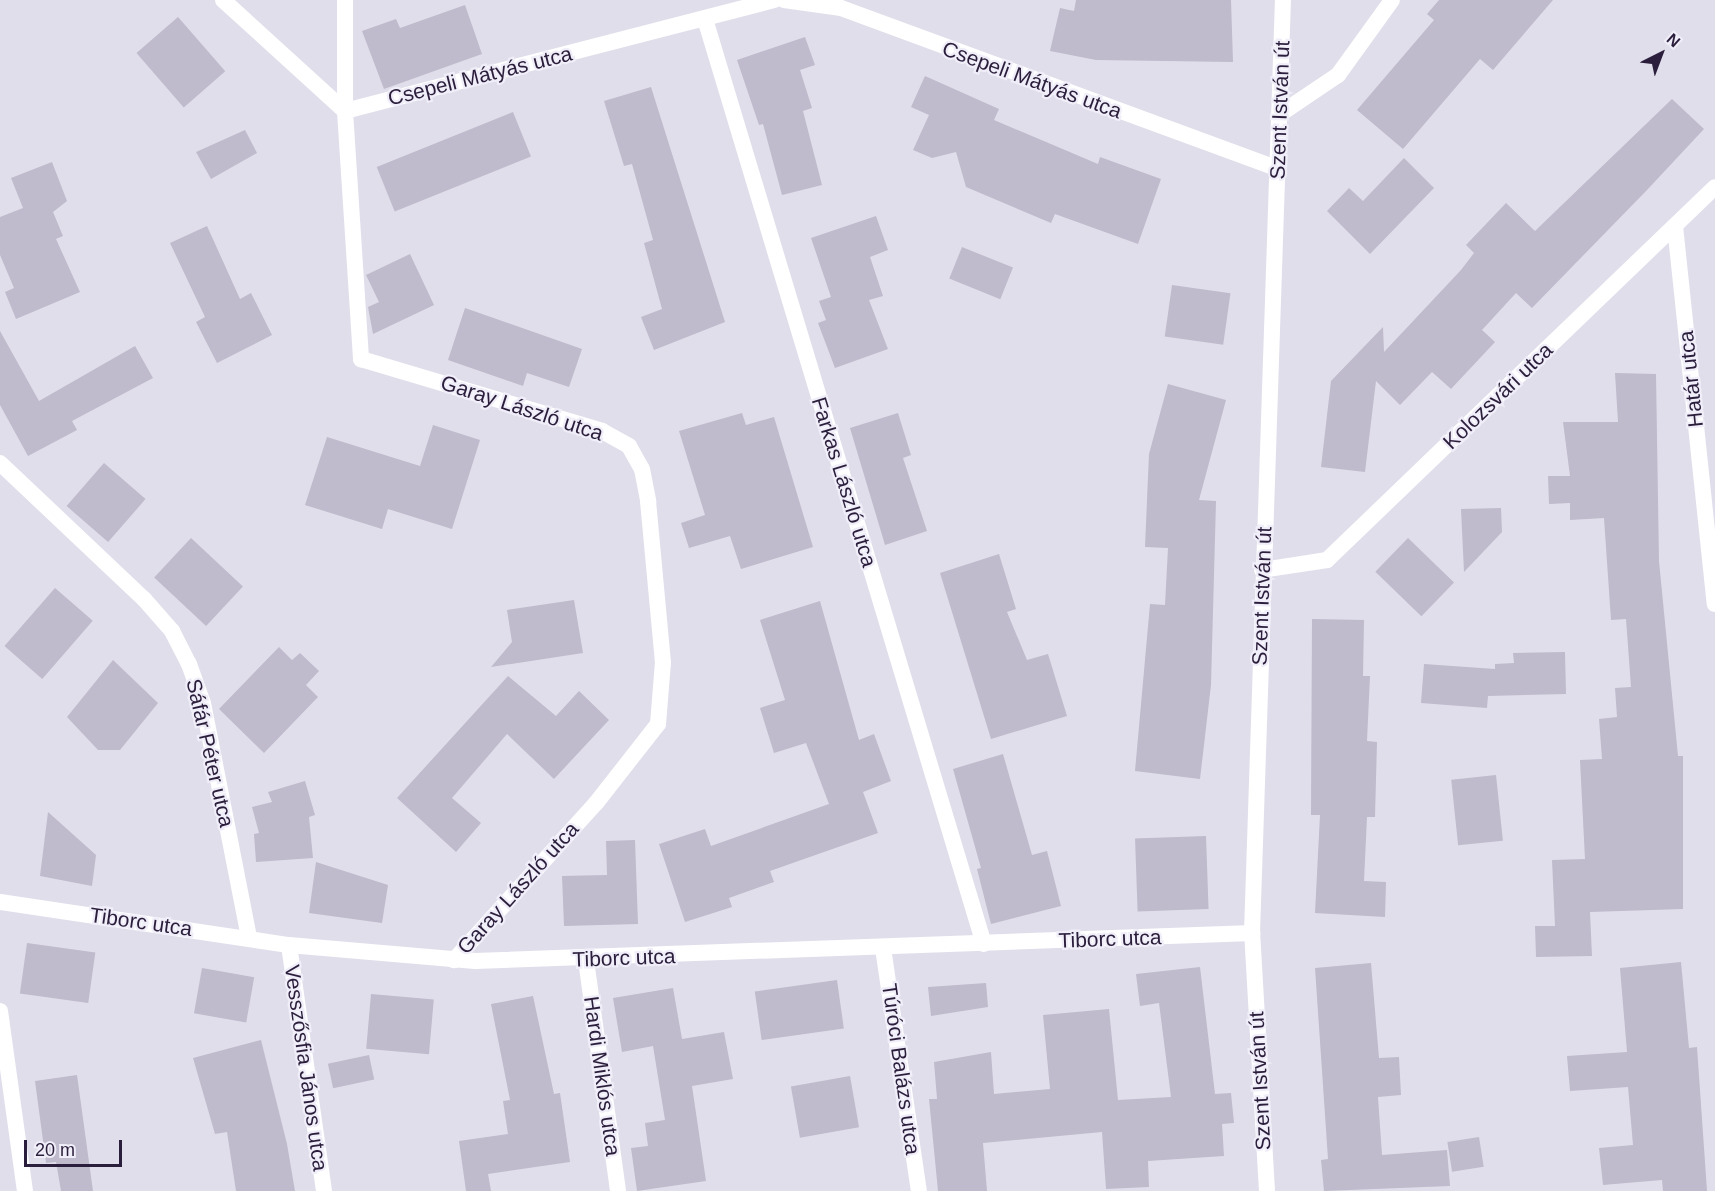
<!DOCTYPE html>
<html>
<head>
<meta charset="utf-8">
<style>
  body { margin:0 }
  #map { position:relative; width:1715px; height:1191px; overflow:hidden; background:#e1deeb; font-family:Helvetica,sans-serif }
  div>[style] { position:absolute }
  .building>* { inset:0; background:#bfbacc; transform-origin:0 0 }
  .minor>* { height:16px; margin:-8px; padding:0 8px; transform-origin:8px; border-radius:8px; background:#fff }
  .tertiary>* { height:16px; margin:-8px; padding:0 8px; transform-origin:8px; border-radius:8px; background:#fff }
  span { translate:-50% -50%; white-space:nowrap; text-align:center; line-height:1.15; -webkit-text-stroke:4.5px #f0eef8; paint-order:stroke }
  .street-label { font-size:21px; color:#2b1e3c }
  .north { position:absolute; left:1631px; top:24px; width:60px; height:60px; -webkit-text-stroke:4px #f0eef8; paint-order:stroke; rotate:42deg; font-size:16px; font-weight:700; line-height:24px; text-align:center; color:#2b1e3c }
  .north::after { content:''; display:block; margin:auto; width:21px; height:27px; background:#2b1e3c; clip-path:polygon(50% 0,100% 100%,50% 72%,0 100%) }
  .scale { position:absolute; left:24px; top:1140px; width:98px; height:27px; box-sizing:border-box; border:3px solid #2b1e3c; border-top:0; padding-left:8px; font-size:18px; line-height:21px; white-space:nowrap; color:#2b1e3c; -webkit-text-stroke:4px #f0eef8; paint-order:stroke }
</style>
</head>
<body>
<div id="map">
  <div class="building">
    <i style="clip-path:polygon(1076px 0,1231px 0,1233px 62px,1096px 60px,1050px 51px,1060px 8px,1074px 11px)"></i>
    <i style="clip-path:polygon(1439px 0,1553px 0,1493px 70px,1480px 59px,1403px 149px,1357px 110px,1434px 20px,1427px 14px)"></i>
    <i style="clip-path:polygon(465px 5px,482px 54px,384px 89px,362px 31px,396px 19px,400px 28px)"></i>
    <i style="left:178px;top:17px;width:72px;height:55px;rotate:49deg"></i>
    <i style="clip-path:polygon(805px 37px,815px 65px,800px 70px,812px 108px,803px 111px,822px 185px,782px 195px,763px 124px,759px 125px,737px 60px)"></i>
    <i style="clip-path:polygon(925px 76px,999px 109px,994px 120px,1098px 164px,1100px 157px,1161px 179px,1138px 244px,1055px 214px,1051px 223px,966px 187px,956px 152px,932px 158px,913px 150px,929px 115px,911px 107px)"></i>
    <i style="clip-path:polygon(651px 87px,725px 322px,654px 350px,641px 317px,662px 309px,644px 243px,653px 240px,632px 164px,624px 166px,604px 101px)"></i>
    <i style="clip-path:polygon(1672px 99px,1704px 129px,1647px 190px,1532px 308px,1516px 293px,1482px 330px,1495px 342px,1451px 389px,1432px 372px,1400px 405px,1376px 381px,1365px 472px,1321px 467px,1331px 381px,1383px 327px,1384px 352px,1461px 270px,1474px 253px,1466px 245px,1506px 203px,1535px 231px)"></i>
    <i style="left:513px;top:112px;width:48px;height:147px;rotate:68deg"></i>
    <i style="clip-path:polygon(245px 130px,257px 153px,211px 179px,196px 152px)"></i>
    <i style="clip-path:polygon(1404px 158px,1434px 188px,1370px 254px,1327px 211px,1349px 188px,1363px 201px)"></i>
    <i style="clip-path:polygon(52px 162px,67px 201px,53px 212px,63px 236px,56px 239px,80px 292px,16px 319px,5px 292px,14px 288px,0 255px,0 217px,23px 208px,11px 178px)"></i>
    <i style="clip-path:polygon(876px 216px,888px 250px,870px 257px,883px 296px,869px 300px,888px 349px,835px 368px,818px 323px,826px 320px,819px 301px,831px 297px,811px 238px)"></i>
    <i style="clip-path:polygon(207px 226px,240px 299px,251px 293px,272px 335px,217px 363px,196px 322px,205px 317px,170px 243px)"></i>
    <i style="left:962px;top:247px;width:55px;height:34px;rotate:22deg"></i>
    <i style="clip-path:polygon(410px 254px,434px 305px,373px 334px,368px 307px,379px 302px,366px 275px)"></i>
    <i style="left:1172px;top:285px;width:59px;height:52px;rotate:8deg"></i>
    <i style="clip-path:polygon(465px 308px,582px 349px,569px 387px,527px 373px,523px 386px,448px 360px)"></i>
    <i style="clip-path:polygon(0 331px,39px 401px,135px 346px,153px 378px,72px 421px,77px 430px,28px 456px,0 405px)"></i>
    <i style="clip-path:polygon(1615px 373px,1656px 374px,1659px 561px,1678px 756px,1683px 756px,1683px 909px,1590px 912px,1592px 956px,1536px 957px,1535px 926px,1555px 926px,1552px 860px,1585px 859px,1580px 760px,1602px 759px,1599px 719px,1617px 717px,1615px 688px,1631px 687px,1626px 619px,1611px 620px,1604px 518px,1570px 520px,1570px 503px,1549px 504px,1548px 476px,1570px 476px,1563px 422px,1618px 422px)"></i>
    <i style="clip-path:polygon(1168px 384px,1226px 400px,1199px 500px,1216px 501px,1211px 685px,1200px 779px,1135px 771px,1150px 604px,1165px 605px,1168px 548px,1145px 547px,1149px 454px)"></i>
    <i style="clip-path:polygon(742px 413px,746px 425px,774px 417px,813px 547px,741px 569px,730px 536px,689px 548px,681px 523px,705px 515px,679px 431px)"></i>
    <i style="clip-path:polygon(898px 413px,911px 455px,903px 458px,927px 531px,885px 545px,850px 428px)"></i>
    <i style="clip-path:polygon(433px 425px,480px 440px,452px 529px,388px 509px,382px 529px,305px 505px,327px 437px,420px 466px)"></i>
    <i style="left:104px;top:463px;width:55px;height:57px;rotate:41deg"></i>
    <i style="clip-path:polygon(1501px 508px,1502px 532px,1464px 572px,1461px 509px)"></i>
    <i style="left:191px;top:538px;width:71px;height:54px;rotate:43deg"></i>
    <i style="left:1408px;top:538px;width:64px;height:47px;rotate:44deg"></i>
    <i style="clip-path:polygon(999px 554px,1016px 609px,1007px 612px,1027px 660px,1048px 654px,1067px 716px,991px 739px,940px 573px)"></i>
    <i style="left:55px;top:588px;width:50px;height:77px;rotate:41deg"></i>
    <i style="clip-path:polygon(574px 600px,583px 653px,491px 667px,512px 642px,507px 610px)"></i>
    <i style="clip-path:polygon(820px 601px,859px 740px,874px 734px,891px 781px,863px 792px,878px 833px,770px 871px,774px 882px,729px 898px,732px 907px,685px 922px,659px 844px,705px 829px,711px 846px,829px 804px,806px 743px,774px 753px,760px 708px,785px 700px,760px 620px)"></i>
    <i style="clip-path:polygon(1312px 619px,1364px 620px,1363px 676px,1370px 676px,1367px 741px,1377px 742px,1375px 817px,1367px 817px,1364px 881px,1386px 882px,1385px 917px,1315px 913px,1320px 815px,1311px 815px)"></i>
    <i style="clip-path:polygon(279px 647px,292px 660px,300px 653px,319px 671px,306px 685px,318px 697px,264px 753px,219px 709px)"></i>
    <i style="clip-path:polygon(1565px 652px,1566px 694px,1488px 696px,1487px 708px,1421px 703px,1424px 664px,1495px 669px,1495px 664px,1514px 663px,1513px 653px)"></i>
    <i style="clip-path:polygon(113px 660px,158px 703px,120px 750px,98px 750px,67px 717px)"></i>
    <i style="clip-path:polygon(508px 676px,556px 716px,579px 691px,609px 720px,554px 779px,507px 734px,452px 798px,481px 823px,456px 852px,397px 798px)"></i>
    <i style="clip-path:polygon(1003px 754px,1032px 855px,1047px 851px,1061px 906px,991px 924px,977px 869px,981px 868px,953px 769px)"></i>
    <i style="left:1496px;top:775px;width:66px;height:45px;rotate:84deg"></i>
    <i style="clip-path:polygon(305px 781px,315px 815px,309px 817px,313px 858px,256px 862px,254px 834px,259px 833px,252px 807px,272px 802px,268px 792px)"></i>
    <i style="clip-path:polygon(48px 812px,96px 855px,92px 886px,40px 876px)"></i>
    <i style="left:1206px;top:836px;width:73px;height:71px;rotate:88deg"></i>
    <i style="clip-path:polygon(635px 840px,638px 924px,564px 926px,562px 876px,607px 875px,606px 841px)"></i>
    <i style="clip-path:polygon(316px 862px,388px 885px,382px 923px,309px 913px)"></i>
    <i style="left:27px;top:943px;width:69px;height:51px;rotate:8deg"></i>
    <i style="clip-path:polygon(1681px 962px,1689px 1048px,1697px 1047px,1707px 1191px,1663px 1191px,1662px 1180px,1603px 1185px,1599px 1148px,1633px 1145px,1628px 1087px,1570px 1091px,1567px 1056px,1627px 1052px,1620px 968px)"></i>
    <i style="clip-path:polygon(1371px 963px,1379px 1058px,1399px 1057px,1401px 1095px,1378px 1097px,1382px 1155px,1447px 1150px,1450px 1186px,1324px 1191px,1321px 1160px,1328px 1159px,1315px 968px)"></i>
    <i style="clip-path:polygon(1200px 967px,1215px 1094px,1231px 1093px,1234px 1123px,1222px 1124px,1224px 1156px,1148px 1161px,1149px 1187px,1106px 1189px,1102px 1132px,983px 1143px,987px 1191px,938px 1191px,929px 1099px,937px 1099px,934px 1062px,991px 1052px,994px 1094px,1050px 1089px,1043px 1015px,1109px 1009px,1118px 1100px,1171px 1097px,1159px 1003px,1140px 1006px,1136px 974px)"></i>
    <i style="left:202px;top:968px;width:53px;height:46px;rotate:10deg"></i>
    <i style="left:837px;top:980px;width:49px;height:83px;rotate:82deg"></i>
    <i style="clip-path:polygon(986px 983px,988px 1007px,931px 1016px,928px 987px)"></i>
    <i style="clip-path:polygon(673px 988px,682px 1039px,724px 1032px,733px 1079px,692px 1086px,706px 1181px,637px 1191px,631px 1148px,648px 1146px,645px 1123px,665px 1120px,653px 1046px,622px 1052px,613px 998px)"></i>
    <i style="left:371px;top:994px;width:63px;height:55px;rotate:5deg"></i>
    <i style="clip-path:polygon(533px 996px,554px 1094px,560px 1093px,570px 1162px,488px 1174px,491px 1191px,466px 1191px,459px 1141px,508px 1134px,503px 1101px,510px 1100px,491px 1004px)"></i>
    <i style="clip-path:polygon(261px 1040px,287px 1144px,295px 1191px,236px 1191px,227px 1132px,215px 1134px,193px 1058px)"></i>
    <i style="left:369px;top:1055px;width:25px;height:42px;rotate:78deg"></i>
    <i style="clip-path:polygon(77px 1075px,93px 1191px,61px 1191px,56px 1162px,46px 1163px,35px 1081px)"></i>
    <i style="left:850px;top:1076px;width:52px;height:60px;rotate:80deg"></i>
    <i style="left:1479px;top:1137px;width:30px;height:32px;rotate:81deg"></i>
  </div>
  <div class="minor">
    <i style="left:223px;top:0;width:165px;rotate:42.3deg"></i>
    <i style="left:345px;top:0;width:111px;rotate:90deg"></i>
    <i style="left:345px;top:111px;width:249px;rotate:86.3deg"></i>
    <i style="left:361px;top:359px;width:252px;rotate:16.6deg"></i>
    <i style="left:602px;top:431px;width:31px;rotate:29deg"></i>
    <i style="left:629px;top:446px;width:26px;rotate:61deg"></i>
    <i style="left:642px;top:469px;width:33px;rotate:79deg"></i>
    <i style="left:648px;top:501px;width:162px;rotate:84.7deg"></i>
    <i style="left:663px;top:662px;width:62px;rotate:94.6deg"></i>
    <i style="left:658px;top:724px;width:100px;rotate:128.1deg"></i>
    <i style="left:596px;top:803px;width:212px;rotate:132.1deg"></i>
    <i style="left:784px;top:0;width:58px;rotate:8deg"></i>
    <i style="left:841px;top:8px;width:466px;rotate:20.2deg"></i>
    <i style="left:705px;top:19px;width:966px;rotate:73.22deg"></i>
    <i style="left:345px;top:111px;width:443px;rotate:-14.5deg"></i>
    <i style="left:1280px;top:114px;width:70px;rotate:-33.9deg"></i>
    <i style="left:1338px;top:75px;width:92px;rotate:-54.2deg"></i>
    <i style="left:1675px;top:226px;width:380px;rotate:84deg"></i>
    <i style="left:0;top:463px;width:198px;rotate:43.4deg"></i>
    <i style="left:144px;top:599px;width:43px;rotate:48.8deg"></i>
    <i style="left:172px;top:631px;width:37px;rotate:63deg"></i>
    <i style="left:189px;top:664px;width:41px;rotate:70.3deg"></i>
    <i style="left:203px;top:703px;width:239px;rotate:78.9deg"></i>
    <i style="left:1262px;top:570px;width:66px;rotate:-8.7deg"></i>
    <i style="left:1327px;top:560px;width:538px;rotate:-43.87deg"></i>
    <i style="left:0;top:902px;width:292px;rotate:8.5deg"></i>
    <i style="left:289px;top:945px;width:187px;rotate:4.9deg"></i>
    <i style="left:475px;top:961px;width:778px;rotate:-2.06deg"></i>
    <i style="left:289px;top:945px;width:248px;rotate:81.9deg"></i>
    <i style="left:883px;top:948px;width:246px;rotate:81.6deg"></i>
    <i style="left:586px;top:960px;width:233px;rotate:82.1deg"></i>
    <i style="left:0;top:1011px;width:182px;rotate:82.1deg"></i>
  </div>
  <div class="tertiary">
    <i style="left:1267px;top:1191px;width:258px;rotate:-93.3deg"></i>
    <i style="left:1252px;top:933px;width:934px;rotate:-88.1deg"></i>
  </div>
  <div class="street-label">
    <span style="left:480px;top:76px;rotate:-14deg">Csepeli Mátyás utca</span>
    <span style="left:1032px;top:80px;rotate:20deg">Csepeli Mátyás utca</span>
    <span style="left:1280px;top:110px;rotate:-88deg">Szent István út</span>
    <span style="left:1691px;top:379px;rotate:-96deg">Határ utca</span>
    <span style="left:1498px;top:396px;rotate:-44deg">Kolozsvári utca</span>
    <span style="left:522px;top:408px;rotate:18deg">Garay László utca</span>
    <span style="left:844px;top:482px;rotate:73deg">Farkas László utca</span>
    <span style="left:1262px;top:596px;rotate:-88deg">Szent István út</span>
    <span style="left:210px;top:753px;rotate:77deg">Sáfár Péter utca</span>
    <span style="left:518px;top:888px;rotate:-48deg">Garay László utca</span>
    <span style="left:141px;top:922px;rotate:8deg">Tiborc utca</span>
    <span style="left:1110px;top:939px;rotate:-2deg">Tiborc utca</span>
    <span style="left:624px;top:958px;rotate:-2deg">Tiborc utca</span>
    <span style="left:306px;top:1068px;rotate:82deg">Vesszősfia János utca</span>
    <span style="left:901px;top:1069px;rotate:82deg">Túróci Balázs utca</span>
    <span style="left:602px;top:1076px;rotate:82deg">Hardi Miklós utca</span>
    <span style="left:1260px;top:1081px;rotate:-93deg">Szent István út</span>
  </div>
  <div class="north">N</div>
  <div class="scale">20 m</div>
</div>
</body>
</html>
